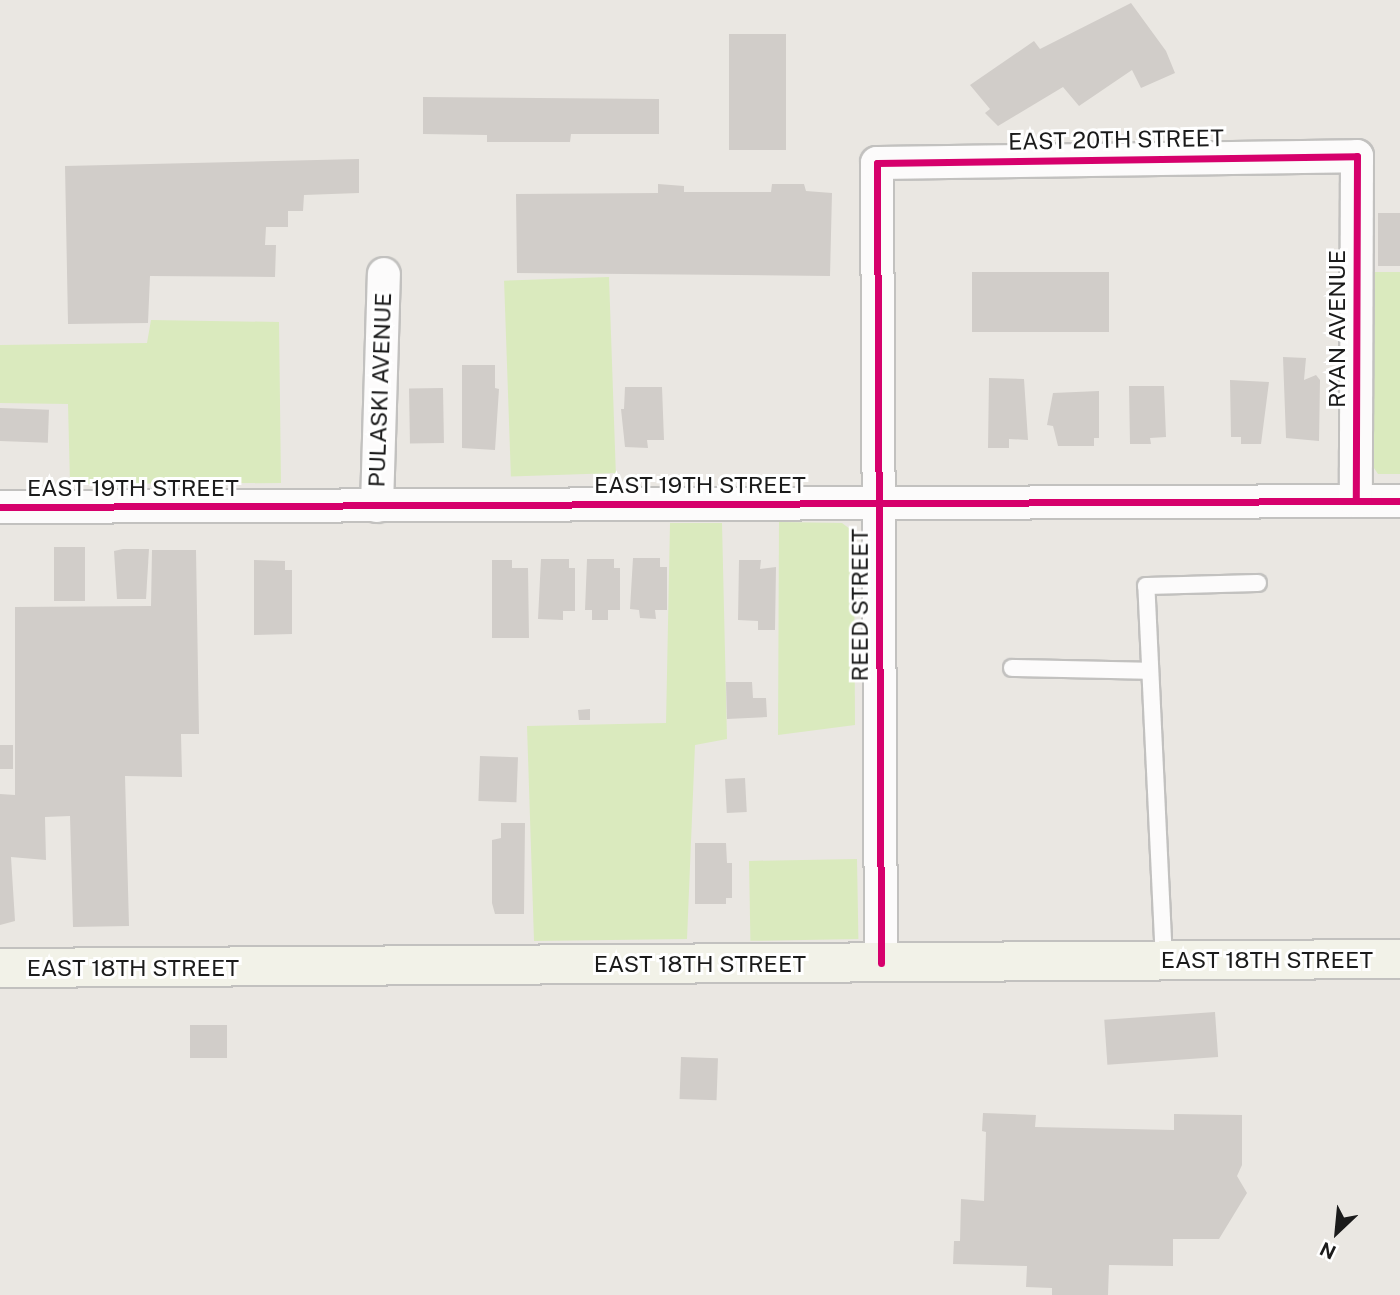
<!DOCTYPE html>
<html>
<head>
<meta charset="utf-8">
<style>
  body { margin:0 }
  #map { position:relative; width:1400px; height:1295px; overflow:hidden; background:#eae7e2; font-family:"Public Sans",sans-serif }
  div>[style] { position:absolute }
  .grass>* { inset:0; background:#daeabe; transform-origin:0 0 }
  .building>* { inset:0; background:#d1cdc9; transform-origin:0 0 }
  .roads { filter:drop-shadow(2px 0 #c2c1bf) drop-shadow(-2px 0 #c2c1bf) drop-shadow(0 2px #c2c1bf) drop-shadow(0 -2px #c2c1bf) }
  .lane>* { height:16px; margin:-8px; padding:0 8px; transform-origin:8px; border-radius:8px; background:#fcfbfb }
  .street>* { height:32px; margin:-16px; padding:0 16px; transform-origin:16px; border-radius:16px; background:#fcfbfb }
  .secondary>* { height:38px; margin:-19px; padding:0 19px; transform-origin:19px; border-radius:19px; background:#f2f2e8 }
  .cycleway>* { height:7px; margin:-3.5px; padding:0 3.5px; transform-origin:3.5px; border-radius:3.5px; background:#d6006c }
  span { translate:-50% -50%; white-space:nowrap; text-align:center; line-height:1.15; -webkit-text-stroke:6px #fff; paint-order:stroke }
  .street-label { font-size:23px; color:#1b1b1b }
  .north { position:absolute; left:1302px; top:1197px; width:70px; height:70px; -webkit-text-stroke:5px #fff; paint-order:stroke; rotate:206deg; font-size:19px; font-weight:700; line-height:28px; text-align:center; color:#1b1b1b }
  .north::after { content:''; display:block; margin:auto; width:24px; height:32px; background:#1b1b1b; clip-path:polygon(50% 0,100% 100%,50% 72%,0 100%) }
</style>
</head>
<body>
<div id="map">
  <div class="grass">
    <i style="clip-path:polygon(1373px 272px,1400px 272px,1400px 474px,1378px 474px,1372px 465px)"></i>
    <i style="left:609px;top:277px;width:196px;height:105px;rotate:88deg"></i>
    <i style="clip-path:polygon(151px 320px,279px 322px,281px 483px,70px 484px,68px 404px,0 403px,0 345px,147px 343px)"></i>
    <i style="clip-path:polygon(779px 522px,842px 523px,854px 532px,855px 725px,778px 735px)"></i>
    <i style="clip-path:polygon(670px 523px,722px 523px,727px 739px,695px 745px,687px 939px,534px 941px,527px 726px,666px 723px)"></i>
    <i style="left:857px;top:859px;width:80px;height:108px;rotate:89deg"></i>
  </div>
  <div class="building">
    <i style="clip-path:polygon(1131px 3px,1166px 51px,1175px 73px,1141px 88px,1132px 70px,1079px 106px,1063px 87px,998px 126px,985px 113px,990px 109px,970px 85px,1034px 41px,1040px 49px)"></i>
    <i style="left:786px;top:34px;width:116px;height:57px;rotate:90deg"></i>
    <i style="clip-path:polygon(423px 97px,659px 99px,659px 134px,571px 134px,570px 142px,487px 142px,487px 135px,423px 134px)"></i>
    <i style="clip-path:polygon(359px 159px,359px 193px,304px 195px,303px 211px,288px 211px,288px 227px,266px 227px,265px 245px,276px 245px,275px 277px,150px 276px,148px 323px,68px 324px,65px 166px)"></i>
    <i style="clip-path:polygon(658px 184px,684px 186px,684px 192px,771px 192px,772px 184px,804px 184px,806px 191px,832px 193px,830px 276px,517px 273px,516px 194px,658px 193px)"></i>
    <i style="left:1378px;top:213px;width:22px;height:53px"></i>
    <i style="left:972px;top:272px;width:137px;height:60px"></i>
    <i style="clip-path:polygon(1283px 357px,1306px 358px,1304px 380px,1316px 375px,1320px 380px,1319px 441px,1286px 438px)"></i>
    <i style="clip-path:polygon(462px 365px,495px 365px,495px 388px,499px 389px,495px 450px,462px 448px)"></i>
    <i style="clip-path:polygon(989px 378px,1024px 379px,1028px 440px,1009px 439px,1009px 448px,988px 448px)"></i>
    <i style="clip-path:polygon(1230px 380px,1269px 382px,1261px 444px,1241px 444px,1241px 437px,1231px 437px)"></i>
    <i style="clip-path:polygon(1129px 386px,1164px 386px,1166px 437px,1150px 438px,1151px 444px,1130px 444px)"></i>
    <i style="clip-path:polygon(625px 387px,662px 387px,664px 440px,647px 440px,648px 448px,625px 447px,621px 409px,624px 409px)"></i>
    <i style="left:443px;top:388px;width:55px;height:34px;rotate:89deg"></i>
    <i style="clip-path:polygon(1099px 391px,1099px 438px,1094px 438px,1094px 446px,1058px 446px,1053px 426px,1047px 425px,1053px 393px)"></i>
    <i style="left:0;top:408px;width:49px;height:33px;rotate:2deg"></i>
    <i style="left:54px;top:547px;width:31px;height:54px"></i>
    <i style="clip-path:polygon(123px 549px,149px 549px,146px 599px,117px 599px,114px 551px)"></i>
    <i style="clip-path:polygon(152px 550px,196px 550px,199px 734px,181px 734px,182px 777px,125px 776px,129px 926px,73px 927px,70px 816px,45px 817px,46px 860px,11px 857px,15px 921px,0 925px,0 794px,15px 795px,15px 607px,151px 606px)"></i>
    <i style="clip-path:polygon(633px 558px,660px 558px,660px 567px,667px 567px,667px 610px,655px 610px,656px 619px,640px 618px,639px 610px,630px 609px)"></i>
    <i style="clip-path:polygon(541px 559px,569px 559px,569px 568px,575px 568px,575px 611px,563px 611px,563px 620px,538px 619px)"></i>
    <i style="clip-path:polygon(587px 559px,614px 559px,614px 568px,620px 568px,620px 610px,608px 610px,608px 620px,592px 620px,592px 610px,585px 610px)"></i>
    <i style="clip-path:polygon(254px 560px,285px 561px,285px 570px,292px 570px,292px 634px,254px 635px)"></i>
    <i style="clip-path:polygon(492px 560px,512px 560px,512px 568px,528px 568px,529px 638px,492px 638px)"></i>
    <i style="clip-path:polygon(739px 560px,761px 560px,760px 569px,776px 567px,775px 630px,758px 630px,758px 621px,738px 620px)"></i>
    <i style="clip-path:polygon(726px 682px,752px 682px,753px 698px,766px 698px,767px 717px,727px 719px)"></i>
    <i style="clip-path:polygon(590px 709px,590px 720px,579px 720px,578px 710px)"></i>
    <i style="left:13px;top:745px;width:24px;height:13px;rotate:90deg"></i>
    <i style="left:480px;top:756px;width:38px;height:45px;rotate:2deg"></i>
    <i style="left:745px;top:778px;width:34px;height:20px;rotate:87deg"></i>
    <i style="clip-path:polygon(501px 823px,525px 823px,524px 914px,495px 914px,492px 903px,492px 840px,501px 838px)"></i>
    <i style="clip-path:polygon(695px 843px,726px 843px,727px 863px,732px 863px,732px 898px,726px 898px,726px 904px,695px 904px)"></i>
    <i style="left:1215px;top:1012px;width:45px;height:111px;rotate:86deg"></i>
    <i style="left:190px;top:1025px;width:37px;height:33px"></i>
    <i style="left:681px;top:1057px;width:37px;height:42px;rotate:2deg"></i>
    <i style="clip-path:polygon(983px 1113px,1036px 1115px,1035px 1127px,1174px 1130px,1174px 1114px,1242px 1115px,1242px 1165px,1237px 1176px,1247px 1193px,1219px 1239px,1173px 1239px,1173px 1266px,1109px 1265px,1108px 1295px,1052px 1295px,1052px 1288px,1026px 1287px,1027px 1266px,953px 1264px,954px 1241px,960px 1241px,961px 1199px,984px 1201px,986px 1132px,982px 1131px)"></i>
  </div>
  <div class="roads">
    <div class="lane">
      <i style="left:1012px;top:668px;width:138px;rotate:1.2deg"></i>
      <i style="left:1164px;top:961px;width:375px;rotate:-92.7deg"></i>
      <i style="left:1146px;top:586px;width:112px;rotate:-1.5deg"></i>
    </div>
    <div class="street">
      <i style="left:377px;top:506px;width:232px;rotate:-88.3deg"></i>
      <i style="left:0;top:507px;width:1400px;rotate:-0.25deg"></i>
      <i style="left:881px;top:963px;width:800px;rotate:-90.29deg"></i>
      <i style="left:877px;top:163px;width:480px;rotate:-0.8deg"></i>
      <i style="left:1357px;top:156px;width:345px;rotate:90.2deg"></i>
    </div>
    <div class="secondary">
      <i style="left:0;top:968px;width:1400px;rotate:-0.37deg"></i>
    </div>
  </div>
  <div class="cycleway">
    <i style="left:0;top:507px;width:1400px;rotate:-0.25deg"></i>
    <i style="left:881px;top:963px;width:800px;rotate:-90.29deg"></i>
    <i style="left:877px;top:163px;width:480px;rotate:-0.8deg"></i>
    <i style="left:1357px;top:156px;width:345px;rotate:90.2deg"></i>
  </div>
  <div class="street-label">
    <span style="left:1116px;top:140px;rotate:-1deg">EAST 20TH STREET</span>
    <span style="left:1337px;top:329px;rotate:-90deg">RYAN AVENUE</span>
    <span style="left:380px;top:390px;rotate:-88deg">PULASKI AVENUE</span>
    <span style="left:700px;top:485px">EAST 19TH STREET</span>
    <span style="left:133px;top:488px">EAST 19TH STREET</span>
    <span style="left:860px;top:605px;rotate:-90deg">REED STREET</span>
    <span style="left:1267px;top:960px">EAST 18TH STREET</span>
    <span style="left:700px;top:964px">EAST 18TH STREET</span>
    <span style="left:133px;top:968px">EAST 18TH STREET</span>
  </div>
  <div class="north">N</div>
</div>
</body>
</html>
